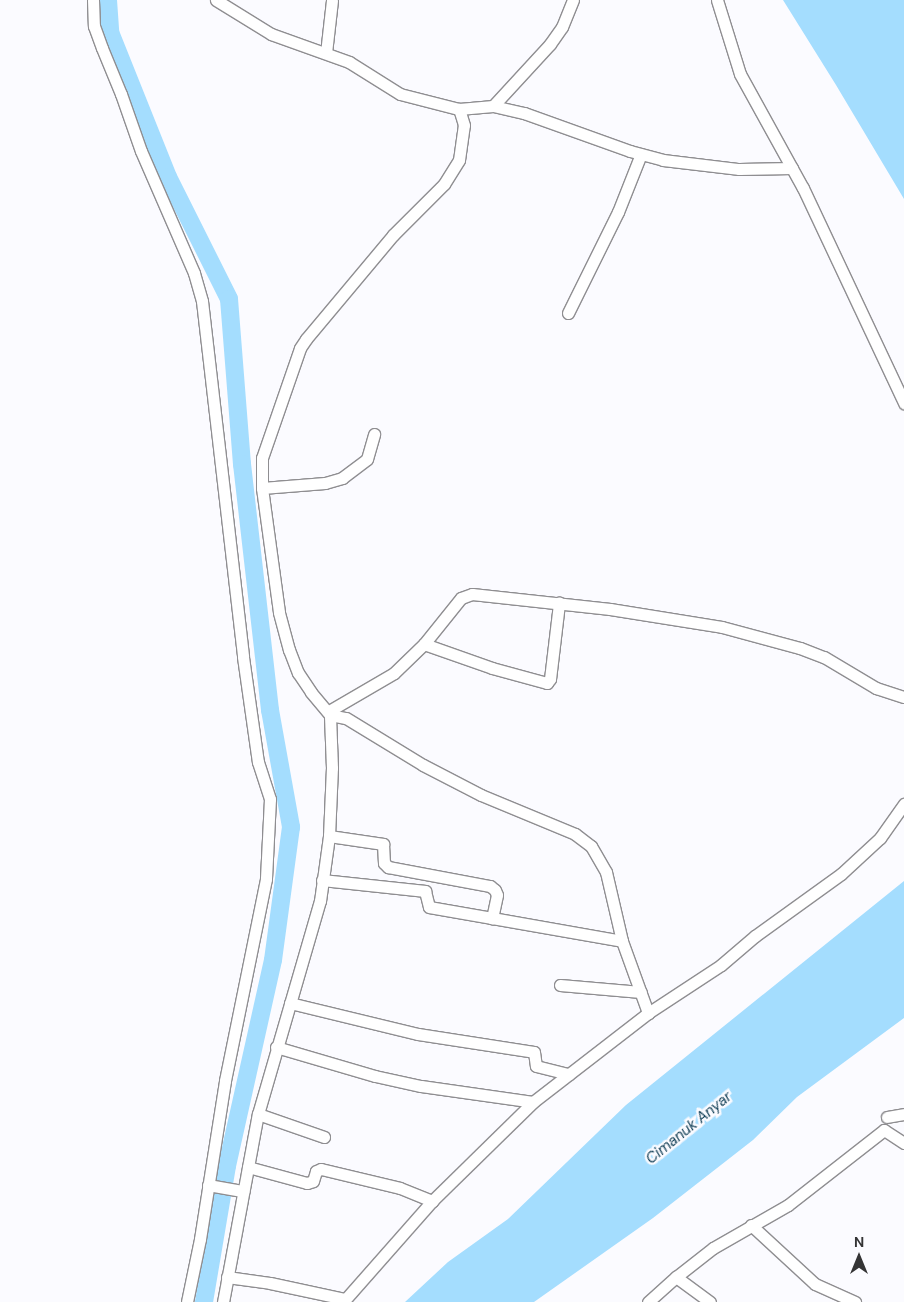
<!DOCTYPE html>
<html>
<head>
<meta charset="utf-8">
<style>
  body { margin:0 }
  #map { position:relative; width:904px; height:1302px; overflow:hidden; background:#fbfbff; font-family:"DM Sans",sans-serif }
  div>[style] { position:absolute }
  .water>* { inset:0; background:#a4ddfe }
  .river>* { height:18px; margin:-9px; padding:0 9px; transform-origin:9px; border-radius:9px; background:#a4ddfe }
  .roads { filter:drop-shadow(1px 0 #8f8e91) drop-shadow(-1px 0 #8f8e91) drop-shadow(0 1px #8f8e91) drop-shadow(0 -1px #8f8e91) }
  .street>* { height:11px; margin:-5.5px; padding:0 5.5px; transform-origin:5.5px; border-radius:5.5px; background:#fff }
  span { translate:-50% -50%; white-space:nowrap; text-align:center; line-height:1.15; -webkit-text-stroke:5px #fbfbff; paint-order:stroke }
  .water-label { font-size:15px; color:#0f3d54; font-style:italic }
  .north { position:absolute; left:834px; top:1232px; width:50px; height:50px; -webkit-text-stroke:4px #fbfbff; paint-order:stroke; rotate:0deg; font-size:14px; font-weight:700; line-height:20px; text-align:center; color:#343435 }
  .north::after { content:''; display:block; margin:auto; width:18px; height:22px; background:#343435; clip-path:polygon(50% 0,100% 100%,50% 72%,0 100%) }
</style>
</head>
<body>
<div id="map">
  <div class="water">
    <i style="clip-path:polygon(783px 0,904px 0,904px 199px,836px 85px)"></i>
    <i style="clip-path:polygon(904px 881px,904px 1018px,797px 1097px,753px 1140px,653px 1218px,534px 1302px,405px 1302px,448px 1262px,508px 1219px,626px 1105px)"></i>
  </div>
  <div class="river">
    <i style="left:108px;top:0;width:32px;rotate:86deg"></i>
    <i style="left:110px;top:32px;width:156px;rotate:68.2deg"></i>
    <i style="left:168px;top:177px;width:136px;rotate:63.4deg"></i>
    <i style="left:229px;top:299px;width:166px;rotate:85.5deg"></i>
    <i style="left:242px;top:464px;width:248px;rotate:83.5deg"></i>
    <i style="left:270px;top:710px;width:119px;rotate:79.8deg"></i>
    <i style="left:291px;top:827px;width:134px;rotate:97.7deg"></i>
    <i style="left:273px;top:960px;width:211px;rotate:102.6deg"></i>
    <i style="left:227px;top:1166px;width:138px;rotate:99.6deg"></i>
  </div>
  <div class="roads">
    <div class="street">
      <i style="left:93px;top:0;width:26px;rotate:88deg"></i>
      <i style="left:94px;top:26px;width:23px;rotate:70deg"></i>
      <i style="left:102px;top:48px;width:50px;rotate:67.6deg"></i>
      <i style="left:121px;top:94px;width:60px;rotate:70.7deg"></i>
      <i style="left:141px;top:151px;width:133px;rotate:66.5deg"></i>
      <i style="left:194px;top:273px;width:29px;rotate:74deg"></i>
      <i style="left:202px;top:301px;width:358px;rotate:83.4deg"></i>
      <i style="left:243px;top:657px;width:106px;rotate:81.9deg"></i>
      <i style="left:258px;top:762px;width:39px;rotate:72deg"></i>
      <i style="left:270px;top:799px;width:80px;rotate:92.9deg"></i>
      <i style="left:266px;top:879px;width:206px;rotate:101.5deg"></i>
      <i style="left:225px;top:1081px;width:160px;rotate:99deg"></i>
      <i style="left:200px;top:1239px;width:64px;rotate:101.7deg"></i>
      <i style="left:216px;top:0;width:65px;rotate:31.7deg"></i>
      <i style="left:271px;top:34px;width:83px;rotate:19.7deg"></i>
      <i style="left:349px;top:62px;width:60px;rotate:32.1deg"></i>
      <i style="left:400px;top:94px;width:61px;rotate:14.3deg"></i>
      <i style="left:459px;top:109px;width:34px;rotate:-5deg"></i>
      <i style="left:493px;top:106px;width:32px;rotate:13deg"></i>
      <i style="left:524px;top:113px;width:113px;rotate:19.7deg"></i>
      <i style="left:630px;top:151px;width:34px;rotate:15deg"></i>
      <i style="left:663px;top:160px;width:77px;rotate:6.8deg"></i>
      <i style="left:739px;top:169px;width:53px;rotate:-1.1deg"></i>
      <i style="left:717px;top:0;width:77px;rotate:72.7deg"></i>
      <i style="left:740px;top:74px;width:130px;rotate:61.1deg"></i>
      <i style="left:803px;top:188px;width:238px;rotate:64.8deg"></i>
      <i style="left:326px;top:53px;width:53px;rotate:-83.5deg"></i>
      <i style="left:493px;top:106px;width:84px;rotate:-47.4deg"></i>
      <i style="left:550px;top:44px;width:21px;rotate:-55deg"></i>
      <i style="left:562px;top:27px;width:29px;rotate:-68deg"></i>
      <i style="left:568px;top:313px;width:113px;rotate:-63.7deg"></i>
      <i style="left:618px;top:212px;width:62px;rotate:-68.4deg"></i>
      <i style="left:262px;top:488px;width:63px;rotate:-4.5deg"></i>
      <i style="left:325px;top:483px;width:18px;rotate:-16deg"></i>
      <i style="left:342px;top:478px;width:31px;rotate:-37deg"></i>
      <i style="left:367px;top:459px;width:26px;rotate:-74deg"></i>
      <i style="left:424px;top:644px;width:72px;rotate:19.4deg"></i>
      <i style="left:492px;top:668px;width:57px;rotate:15.3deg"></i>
      <i style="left:547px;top:683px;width:5px;rotate:-53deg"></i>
      <i style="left:550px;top:679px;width:77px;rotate:-83.2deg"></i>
      <i style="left:329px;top:711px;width:75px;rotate:-30.3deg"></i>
      <i style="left:394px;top:673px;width:42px;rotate:-44deg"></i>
      <i style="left:424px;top:644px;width:59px;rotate:-51.2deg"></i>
      <i style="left:461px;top:598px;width:12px;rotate:-20deg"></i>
      <i style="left:472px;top:594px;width:139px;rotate:6.2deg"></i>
      <i style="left:610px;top:609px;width:113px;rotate:9.1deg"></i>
      <i style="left:722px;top:627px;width:81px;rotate:15.1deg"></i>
      <i style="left:800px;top:648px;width:26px;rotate:21deg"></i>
      <i style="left:824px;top:657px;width:61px;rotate:30.8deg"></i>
      <i style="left:876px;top:688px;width:29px;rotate:18deg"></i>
      <i style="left:330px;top:715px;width:16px;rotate:11deg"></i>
      <i style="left:346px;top:718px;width:90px;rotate:31.4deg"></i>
      <i style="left:423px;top:765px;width:65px;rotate:27.3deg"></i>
      <i style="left:481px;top:795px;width:102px;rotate:22.5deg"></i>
      <i style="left:575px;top:834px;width:20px;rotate:37deg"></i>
      <i style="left:591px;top:846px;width:30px;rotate:60deg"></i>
      <i style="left:606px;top:872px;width:71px;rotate:76.9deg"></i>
      <i style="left:622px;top:941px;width:77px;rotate:70.1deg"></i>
      <i style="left:329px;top:836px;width:55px;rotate:8.4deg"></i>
      <i style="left:383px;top:844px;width:19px;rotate:87deg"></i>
      <i style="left:384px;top:863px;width:6px;rotate:45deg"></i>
      <i style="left:388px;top:867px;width:104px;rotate:10.6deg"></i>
      <i style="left:490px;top:886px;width:6px;rotate:39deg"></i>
      <i style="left:495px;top:890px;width:5px;rotate:68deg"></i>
      <i style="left:497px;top:895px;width:24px;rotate:102deg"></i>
      <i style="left:492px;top:918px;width:132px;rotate:10deg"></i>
      <i style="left:322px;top:880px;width:104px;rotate:6.1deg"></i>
      <i style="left:425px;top:891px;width:16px;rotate:76deg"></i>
      <i style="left:429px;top:907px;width:64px;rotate:9.9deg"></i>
      <i style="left:560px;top:985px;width:81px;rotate:4.9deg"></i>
      <i style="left:290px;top:1003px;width:132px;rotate:13.6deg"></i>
      <i style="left:418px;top:1034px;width:117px;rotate:8.8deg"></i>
      <i style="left:534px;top:1052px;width:14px;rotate:82deg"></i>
      <i style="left:536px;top:1066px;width:34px;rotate:14deg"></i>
      <i style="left:276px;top:1047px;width:103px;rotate:16.3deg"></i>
      <i style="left:375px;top:1076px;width:47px;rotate:12.3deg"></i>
      <i style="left:421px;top:1086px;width:113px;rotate:8.1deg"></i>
      <i style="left:258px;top:1114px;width:70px;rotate:19.2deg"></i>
      <i style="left:887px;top:1117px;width:17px;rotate:-10deg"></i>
      <i style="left:248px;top:1167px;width:61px;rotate:15.2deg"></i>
      <i style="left:307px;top:1183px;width:6px;rotate:-18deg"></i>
      <i style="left:313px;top:1181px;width:10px;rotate:-73deg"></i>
      <i style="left:316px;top:1171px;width:5px;rotate:-22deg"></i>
      <i style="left:321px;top:1169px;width:81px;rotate:13.5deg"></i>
      <i style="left:400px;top:1188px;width:35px;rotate:22deg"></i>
      <i style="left:208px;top:1185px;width:36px;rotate:10deg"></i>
      <i style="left:751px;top:1225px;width:87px;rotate:42.7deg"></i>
      <i style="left:815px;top:1284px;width:44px;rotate:24.2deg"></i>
      <i style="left:227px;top:1277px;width:43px;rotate:7.9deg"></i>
      <i style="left:270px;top:1283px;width:77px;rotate:12deg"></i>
      <i style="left:676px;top:1277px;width:42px;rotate:36.3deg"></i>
      <i style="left:223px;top:1302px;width:191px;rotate:-79.5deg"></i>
      <i style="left:258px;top:1114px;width:222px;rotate:-73.8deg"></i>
      <i style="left:320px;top:901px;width:66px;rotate:-82.1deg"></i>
      <i style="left:329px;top:836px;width:68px;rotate:-87.5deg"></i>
      <i style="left:332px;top:768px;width:53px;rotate:-92.2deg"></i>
      <i style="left:330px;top:715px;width:30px;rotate:-130deg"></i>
      <i style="left:311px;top:692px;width:23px;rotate:-124deg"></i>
      <i style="left:298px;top:673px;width:25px;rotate:-111deg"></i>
      <i style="left:289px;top:650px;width:39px;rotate:-105deg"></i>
      <i style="left:279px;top:612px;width:125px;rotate:-97.8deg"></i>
      <i style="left:262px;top:488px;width:30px;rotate:-90deg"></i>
      <i style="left:262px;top:458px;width:116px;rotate:-70.9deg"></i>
      <i style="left:300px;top:348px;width:11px;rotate:-56deg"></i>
      <i style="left:306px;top:339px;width:136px;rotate:-50.1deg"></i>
      <i style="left:393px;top:235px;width:72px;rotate:-45deg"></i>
      <i style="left:444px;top:184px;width:28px;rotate:-58deg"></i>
      <i style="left:459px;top:160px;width:35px;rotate:-82deg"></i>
      <i style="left:464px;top:125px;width:17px;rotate:-107deg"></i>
      <i style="left:343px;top:1302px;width:135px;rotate:-48.6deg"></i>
      <i style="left:432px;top:1201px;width:141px;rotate:-44.4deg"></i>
      <i style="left:533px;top:1102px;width:145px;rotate:-37.7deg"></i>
      <i style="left:648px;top:1013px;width:87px;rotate:-33.3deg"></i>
      <i style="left:721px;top:965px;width:45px;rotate:-40.5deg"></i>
      <i style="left:755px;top:936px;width:106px;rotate:-35.8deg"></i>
      <i style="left:841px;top:874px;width:53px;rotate:-42.7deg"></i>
      <i style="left:880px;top:838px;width:42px;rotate:-54.8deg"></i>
      <i style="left:648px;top:1302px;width:38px;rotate:-42deg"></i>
      <i style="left:676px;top:1277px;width:47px;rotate:-38.1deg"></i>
      <i style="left:713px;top:1248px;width:86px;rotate:-29.8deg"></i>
      <i style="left:788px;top:1205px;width:122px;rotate:-38deg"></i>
      <i style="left:884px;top:1130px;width:24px;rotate:33deg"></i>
    </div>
  </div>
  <div class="water-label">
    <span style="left:689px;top:1128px;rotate:-39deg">Cimanuk Anyar</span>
  </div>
  <div class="north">N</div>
</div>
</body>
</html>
